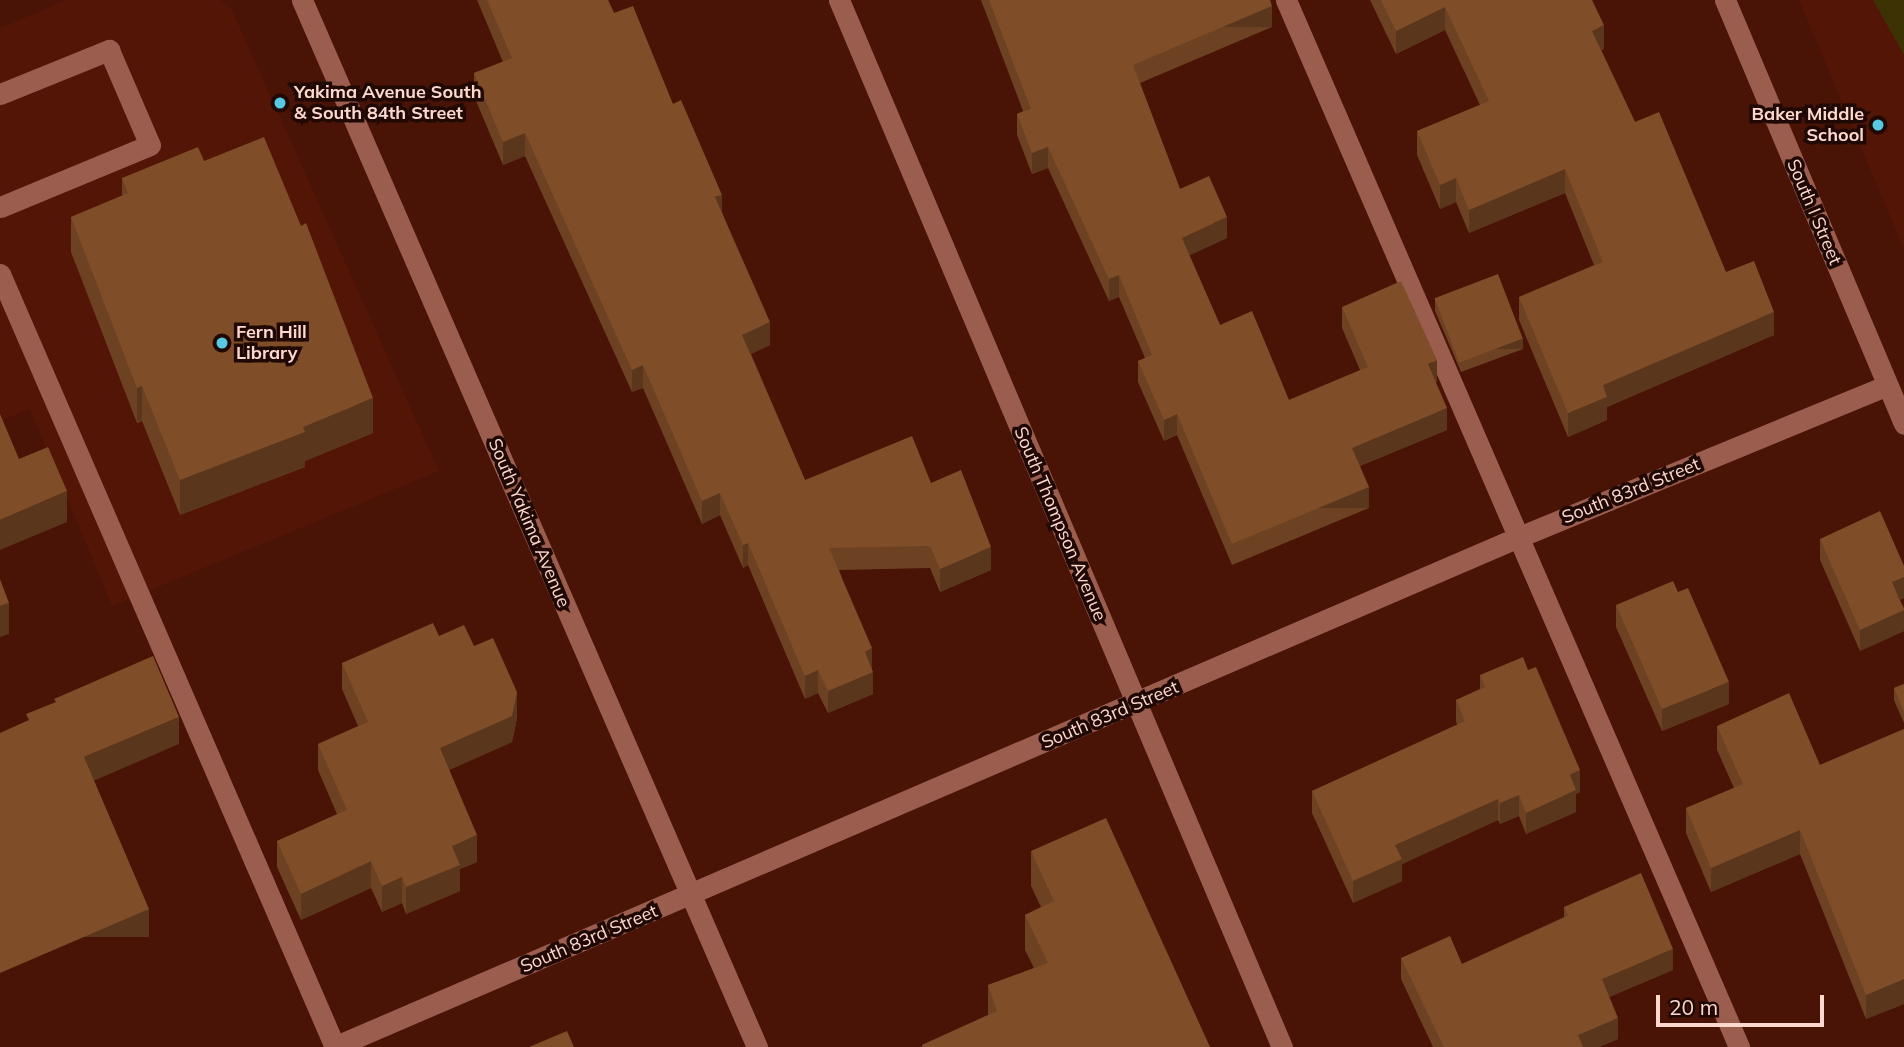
<!DOCTYPE html>
<html>
<head>
<meta charset="utf-8">
<style>
  body { margin:0 }
  #map { position:relative; width:1904px; height:1047px; overflow:hidden; background:#491306; font-family:Mulish,sans-serif }
  div>[style] { position:absolute }
  .built>* { inset:0; background:#531505 }
  .green>* { inset:0; background:#3c3204 }
  .lane>* { height:21px; margin:-10.5px; padding:0 10.5px; transform-origin:10.5px; border-radius:10.5px; background:#9b5e4e }
  .street>* { height:21px; margin:-10.5px; padding:0 10.5px; transform-origin:10.5px; border-radius:10.5px; background:#9b5e4e }
  .secondary>* { height:21px; margin:-10.5px; padding:0 10.5px; transform-origin:10.5px; border-radius:10.5px; background:#9b5e4e }
  .wall>* { inset:0; background:#6d4222 }
  .shaded-wall>* { inset:0; background:#59361c; transform-origin:0 0 }
  .building>* { inset:0; background:#7f4d28; transform-origin:0 0 }
  .dots>* { width:19px; height:19px; translate:-50% -50%; box-sizing:border-box; border:4px solid #200904; border-radius:50% }
  span { translate:-50% -50%; white-space:nowrap; text-align:center; line-height:1.15; -webkit-text-stroke:7px #200904; paint-order:stroke }
  .poi-label { font-size:18px; color:#fcd8cf; font-weight:700 }
  .left { translate:0 -50%; text-align:left }
  .right { translate:-100% -50%; text-align:right }
  .street-label { font-size:18px; color:#fcd8cf }
  .scale { position:absolute; left:1656px; top:995px; width:168px; height:32px; box-sizing:border-box; border:4px solid #fcd8cf; border-top:0; padding-left:9px; font-size:21px; line-height:24px; white-space:nowrap; color:#fcd8cf; -webkit-text-stroke:5px #200904; paint-order:stroke }
</style>
</head>
<body>
<div id="map">
  <div class="built">
    <i style="clip-path:polygon(66px 0,221px 0,232px 10px,439px 471px,112px 606px,30px 409px,0 421px,0 28px)"></i>
    <i style="clip-path:polygon(1799px 0,1904px 0,1904px 250px)"></i>
  </div>
  <div class="green">
    <i style="clip-path:polygon(1873px 0,1904px 0,1904px 55px)"></i>
  </div>
  <div class="lane">
    <i style="left:1286px;top:0;width:1141px;rotate:66.6deg"></i>
    <i style="left:0;top:94px;width:118px;rotate:-22deg"></i>
    <i style="left:109px;top:50px;width:103px;rotate:66.7deg"></i>
    <i style="left:150px;top:145px;width:162px;rotate:157.5deg"></i>
    <i style="left:0;top:274px;width:842px;rotate:66.57deg"></i>
  </div>
  <div class="street">
    <i style="left:839px;top:0;width:1137px;rotate:67.07deg"></i>
    <i style="left:1725px;top:0;width:460px;rotate:67.1deg"></i>
    <i style="left:334px;top:1047px;width:1290px;rotate:-23.29deg"></i>
    <i style="left:1519px;top:537px;width:398px;rotate:-22.4deg"></i>
  </div>
  <div class="secondary">
    <i style="left:302px;top:0;width:1142px;rotate:66.51deg"></i>
  </div>
  <div class="wall">
    <i style="clip-path:polygon(477px 0,608px 0,614px 13px,673px 104px,722px 212px,770px 345px,751px 354px,805px 480px,931px 483px,991px 570px,940px 592px,930px 568px,839px 570px,872px 670px,873px 694px,828px 713px,818px 693px,805px 699px,748px 565px,743px 568px,720px 515px,702px 524px,643px 388px,632px 392px,525px 156px,503px 165px,474px 96px,474px 73px,503px 62px)"></i>
    <i style="clip-path:polygon(981px 0,1270px 0,1272px 27px,1140px 83px,1180px 189px,1227px 238px,1189px 255px,1220px 325px,1289px 400px,1360px 370px,1342px 328px,1342px 307px,1437px 382px,1435px 382px,1447px 430px,1360px 466px,1369px 508px,1232px 565px,1177px 435px,1164px 441px,1138px 382px,1138px 361px,1145px 358px,1119px 297px,1109px 301px,1048px 168px,1032px 174px,1017px 135px,1017px 114px,1023px 111px)"></i>
    <i style="clip-path:polygon(1370px 0,1592px 0,1604px 49px,1601px 50px,1635px 122px,1726px 272px,1774px 335px,1607px 407px,1607px 420px,1568px 437px,1519px 320px,1519px 297px,1594px 265px,1565px 193px,1469px 233px,1456px 202px,1440px 209px,1417px 155px,1417px 131px,1480px 105px,1445px 30px,1396px 54px)"></i>
    <i style="clip-path:polygon(204px 161px,373px 433px,305px 461px,305px 467px,180px 515px,142px 421px,137px 423px,71px 252px,71px 217px,122px 196px,122px 178px)"></i>
    <i style="clip-path:polygon(1435px 299px,1523px 349px,1461px 372px,1435px 311px)"></i>
    <i style="clip-path:polygon(1820px 539px,1904px 566px,1904px 598px,1900px 600px,1904px 608px,1904px 631px,1860px 651px,1820px 560px)"></i>
    <i style="clip-path:polygon(1616px 605px,1729px 704px,1662px 731px,1616px 627px)"></i>
    <i style="clip-path:polygon(439px 636px,474px 646px,517px 718px,512px 742px,449px 770px,477px 862px,460px 869px,460px 891px,406px 914px,402px 903px,382px 912px,371px 888px,301px 920px,277px 867px,277px 841px,337px 814px,318px 770px,318px 744px,358px 726px,342px 689px,342px 663px)"></i>
    <i style="clip-path:polygon(1480px 675px,1580px 792px,1576px 794px,1576px 812px,1526px 834px,1519px 816px,1500px 824px,1498px 820px,1402px 864px,1402px 881px,1353px 903px,1312px 813px,1312px 791px,1457px 725px,1456px 721px,1456px 700px,1480px 689px)"></i>
    <i style="clip-path:polygon(1904px 684px,1904px 723px,1894px 700px,1894px 688px)"></i>
    <i style="clip-path:polygon(1717px 726px,1820px 765px,1904px 729px,1904px 1004px,1866px 1019px,1800px 854px,1711px 892px,1686px 833px,1686px 808px,1734px 788px,1717px 750px)"></i>
    <i style="clip-path:polygon(1031px 851px,1210px 1047px,922px 1047px,922px 1045px,988px 1015px,988px 985px,1034px 968px,1025px 950px,1025px 915px,1041px 907px,1031px 886px)"></i>
    <i style="clip-path:polygon(1564px 907px,1673px 970px,1609px 997px,1618px 1039px,1599px 1047px,1433px 1047px,1401px 979px,1401px 958px,1462px 964px,1564px 917px)"></i>
  </div>
  <div class="shaded-wall">
    <i style="left:1272px;top:6px;width:21px;height:151px;rotate:90deg"></i>
    <i style="clip-path:polygon(1445px 7px,1445px 30px,1396px 54px,1396px 31px)"></i>
    <i style="clip-path:polygon(1604px 25px,1604px 49px,1592px 55px,1592px 31px)"></i>
    <i style="clip-path:polygon(525px 133px,525px 156px,503px 165px,503px 142px)"></i>
    <i style="clip-path:polygon(1048px 147px,1048px 168px,1032px 174px,1032px 153px)"></i>
    <i style="clip-path:polygon(1565px 169px,1565px 193px,1469px 233px,1469px 210px)"></i>
    <i style="clip-path:polygon(1456px 178px,1456px 202px,1440px 209px,1440px 185px)"></i>
    <i style="clip-path:polygon(722px 195px,722px 217px,715px 197px)"></i>
    <i style="clip-path:polygon(1227px 217px,1227px 238px,1182px 259px,1182px 238px)"></i>
    <i style="clip-path:polygon(1119px 275px,1119px 297px,1109px 301px,1109px 279px)"></i>
    <i style="clip-path:polygon(1774px 312px,1774px 335px,1607px 407px,1607px 420px,1568px 437px,1568px 413px,1603px 385px)"></i>
    <i style="clip-path:polygon(770px 322px,770px 345px,742px 358px,742px 335px)"></i>
    <i style="left:1523px;top:338px;width:11px;height:66px;rotate:90deg"></i>
    <i style="clip-path:polygon(1437px 360px,1437px 382px,1428px 385px,1428px 364px)"></i>
    <i style="clip-path:polygon(643px 365px,643px 388px,632px 392px,632px 370px)"></i>
    <i style="left:142px;top:386px;width:35px;height:5px;rotate:90deg"></i>
    <i style="clip-path:polygon(373px 398px,373px 433px,305px 461px,305px 467px,180px 515px,180px 480px,303px 427px)"></i>
    <i style="clip-path:polygon(1447px 408px,1447px 430px,1352px 469px,1352px 448px)"></i>
    <i style="clip-path:polygon(1177px 414px,1177px 435px,1164px 441px,1164px 420px)"></i>
    <i style="left:1369px;top:487px;width:21px;height:148px;rotate:90deg"></i>
    <i style="clip-path:polygon(67px 491px,67px 522px,0 550px,0 520px)"></i>
    <i style="clip-path:polygon(720px 493px,720px 515px,702px 524px,702px 501px)"></i>
    <i style="clip-path:polygon(748px 543px,748px 565px,743px 568px,743px 545px)"></i>
    <i style="clip-path:polygon(991px 547px,991px 570px,940px 592px,940px 569px)"></i>
    <i style="clip-path:polygon(1904px 577px,1904px 598px,1892px 604px,1892px 582px)"></i>
    <i style="clip-path:polygon(9px 603px,9px 634px,0 637px,0 606px)"></i>
    <i style="clip-path:polygon(1904px 610px,1904px 631px,1860px 651px,1860px 630px)"></i>
    <i style="clip-path:polygon(872px 648px,872px 671px,865px 652px)"></i>
    <i style="clip-path:polygon(818px 670px,818px 693px,805px 699px,805px 676px)"></i>
    <i style="clip-path:polygon(873px 672px,873px 694px,828px 713px,828px 691px)"></i>
    <i style="clip-path:polygon(1729px 682px,1729px 704px,1662px 731px,1662px 709px)"></i>
    <i style="clip-path:polygon(517px 692px,517px 718px,512px 742px,440px 774px,440px 748px)"></i>
    <i style="clip-path:polygon(179px 717px,179px 744px,84px 785px,84px 757px)"></i>
    <i style="clip-path:polygon(1580px 770px,1580px 792px,1576px 794px,1576px 812px,1526px 834px,1526px 813px,1570px 775px)"></i>
    <i style="clip-path:polygon(1519px 795px,1519px 816px,1500px 824px,1500px 803px)"></i>
    <i style="clip-path:polygon(1498px 799px,1498px 820px,1402px 864px,1402px 881px,1353px 903px,1353px 881px,1395px 845px)"></i>
    <i style="clip-path:polygon(1800px 830px,1800px 854px,1711px 892px,1711px 868px)"></i>
    <i style="clip-path:polygon(477px 835px,477px 862px,460px 869px,460px 891px,406px 914px,406px 887px,452px 846px)"></i>
    <i style="clip-path:polygon(371px 861px,371px 888px,301px 920px,301px 894px)"></i>
    <i style="clip-path:polygon(402px 877px,402px 903px,382px 912px,382px 886px)"></i>
    <i style="left:149px;top:909px;width:28px;height:162px;rotate:90deg"></i>
    <i style="clip-path:polygon(1673px 949px,1673px 970px,1602px 1000px,1602px 979px)"></i>
    <i style="clip-path:polygon(1904px 979px,1904px 1004px,1866px 1019px,1866px 995px)"></i>
    <i style="clip-path:polygon(1618px 1018px,1618px 1039px,1599px 1047px,1578px 1047px,1578px 1035px)"></i>
  </div>
  <div class="building">
    <i style="clip-path:polygon(487px 0,608px 0,614px 13px,633px 6px,673px 104px,681px 100px,722px 195px,715px 197px,770px 322px,742px 335px,805px 480px,912px 436px,931px 483px,961px 470px,991px 547px,940px 569px,930px 546px,829px 548px,872px 648px,865px 652px,873px 672px,828px 691px,818px 670px,805px 676px,748px 543px,743px 545px,720px 493px,702px 501px,643px 365px,632px 370px,525px 133px,503px 142px,474px 73px,512px 58px)"></i>
    <i style="clip-path:polygon(989px 0,1270px 0,1272px 6px,1133px 65px,1180px 189px,1209px 176px,1227px 217px,1182px 238px,1220px 325px,1252px 311px,1289px 400px,1368px 367px,1342px 307px,1401px 281px,1437px 360px,1428px 364px,1447px 408px,1352px 448px,1369px 487px,1232px 544px,1177px 414px,1164px 420px,1138px 361px,1152px 355px,1119px 275px,1109px 279px,1048px 147px,1032px 153px,1017px 114px,1031px 109px)"></i>
    <i style="clip-path:polygon(1381px 0,1592px 0,1604px 25px,1592px 31px,1635px 122px,1659px 112px,1726px 272px,1754px 261px,1774px 312px,1603px 385px,1607px 397px,1568px 413px,1519px 297px,1603px 262px,1565px 169px,1469px 210px,1456px 178px,1440px 185px,1417px 131px,1489px 101px,1445px 7px,1396px 31px)"></i>
    <i style="clip-path:polygon(264px 137px,301px 226px,306px 223px,373px 398px,303px 427px,305px 432px,180px 480px,142px 386px,137px 388px,71px 217px,128px 193px,122px 178px,198px 147px,204px 161px)"></i>
    <i style="left:1498px;top:274px;width:69px;height:68px;rotate:69deg"></i>
    <i style="clip-path:polygon(0 414px,19px 459px,48px 447px,67px 491px,0 520px)"></i>
    <i style="clip-path:polygon(1880px 511px,1904px 566px,1904px 577px,1892px 582px,1904px 610px,1860px 630px,1820px 539px)"></i>
    <i style="clip-path:polygon(0 579px,9px 603px,0 606px)"></i>
    <i style="clip-path:polygon(1673px 581px,1678px 592px,1688px 588px,1729px 682px,1662px 709px,1616px 605px)"></i>
    <i style="clip-path:polygon(433px 623px,439px 636px,464px 625px,474px 646px,493px 638px,517px 692px,512px 716px,440px 748px,477px 835px,452px 846px,460px 865px,406px 887px,402px 877px,382px 886px,371px 861px,301px 894px,277px 841px,347px 810px,318px 744px,368px 722px,342px 663px)"></i>
    <i style="clip-path:polygon(153px 656px,179px 717px,84px 757px,149px 909px,0 973px,0 733px,29px 720px,26px 714px,56px 702px,54px 699px)"></i>
    <i style="clip-path:polygon(1523px 657px,1528px 670px,1536px 667px,1580px 770px,1570px 775px,1576px 790px,1526px 813px,1519px 795px,1500px 803px,1498px 799px,1395px 845px,1402px 859px,1353px 881px,1312px 791px,1465px 721px,1456px 700px,1485px 687px,1480px 675px)"></i>
    <i style="clip-path:polygon(1904px 684px,1904px 712px,1894px 688px)"></i>
    <i style="clip-path:polygon(1789px 693px,1820px 765px,1904px 729px,1904px 979px,1866px 995px,1800px 830px,1711px 868px,1686px 808px,1743px 784px,1717px 726px)"></i>
    <i style="clip-path:polygon(1106px 818px,1210px 1047px,923px 1047px,922px 1045px,997px 1011px,988px 985px,1048px 963px,1025px 915px,1054px 901px,1031px 851px)"></i>
    <i style="clip-path:polygon(1641px 873px,1673px 949px,1602px 979px,1618px 1018px,1578px 1035px,1583px 1047px,1444px 1047px,1401px 958px,1450px 936px,1462px 964px,1568px 916px,1564px 907px)"></i>
    <i style="clip-path:polygon(567px 1031px,574px 1047px,529px 1047px)"></i>
  </div>
  <div class="dots">
    <i style="left:280px;top:103px;background:#58c9e3"></i>
    <i style="left:1878px;top:125px;background:#58c9e3"></i>
    <i style="left:222px;top:343px;background:#58c9e3"></i>
  </div>
  <div class="poi-label">
    <span class="left" style="left:294px;top:103px">Yakima Avenue South<br>&amp; South 84th Street</span>
    <span class="right" style="left:1864px;top:125px">Baker Middle<br>School</span>
    <span class="left" style="left:236px;top:343px">Fern Hill<br>Library</span>
  </div>
  <div class="street-label">
    <span style="left:1814px;top:212px;rotate:67deg">South I Street</span>
    <span style="left:1631px;top:491px;rotate:-22deg">South 83rd Street</span>
    <span style="left:529px;top:523px;rotate:67deg">South Yakima Avenue</span>
    <span style="left:1060px;top:524px;rotate:67deg">South Thompson Avenue</span>
    <span style="left:1110px;top:715px;rotate:-23deg">South 83rd Street</span>
    <span style="left:589px;top:939px;rotate:-23deg">South 83rd Street</span>
  </div>
  <div class="scale">20 m</div>
</div>
</body>
</html>
